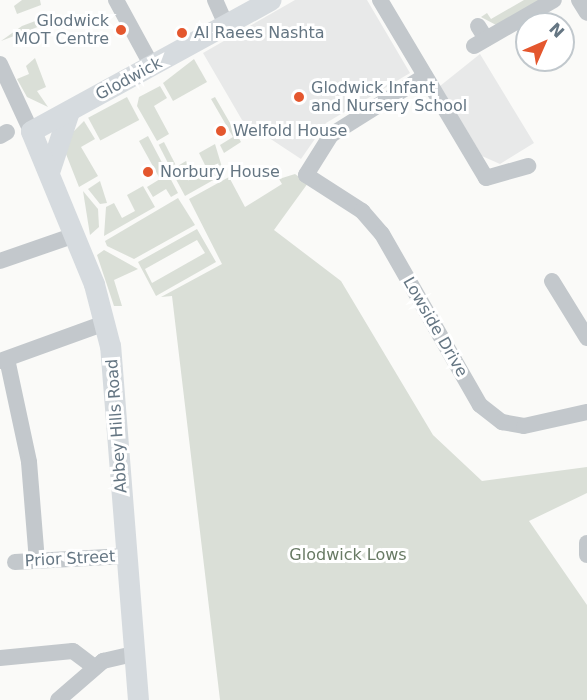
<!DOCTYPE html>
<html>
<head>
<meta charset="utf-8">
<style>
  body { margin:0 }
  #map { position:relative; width:587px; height:700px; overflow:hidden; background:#fafaf8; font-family:"DejaVu Sans",sans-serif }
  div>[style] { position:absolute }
  .built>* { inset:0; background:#e8e9e9 }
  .green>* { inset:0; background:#dadfd7; transform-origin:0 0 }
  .minor>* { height:16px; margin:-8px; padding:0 8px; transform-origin:8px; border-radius:8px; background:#c3c8cc }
  .major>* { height:21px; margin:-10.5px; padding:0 10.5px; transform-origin:10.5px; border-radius:10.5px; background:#d6dbdf }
  .dots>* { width:16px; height:16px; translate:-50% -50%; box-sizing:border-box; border:3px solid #fff; border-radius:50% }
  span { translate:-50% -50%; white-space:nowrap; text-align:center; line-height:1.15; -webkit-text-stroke:6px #fff; paint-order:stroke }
  .poi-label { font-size:16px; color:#657683 }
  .right { translate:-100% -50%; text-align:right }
  .left { translate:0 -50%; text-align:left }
  .street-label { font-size:16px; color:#657683 }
  .park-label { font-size:16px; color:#687a64 }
  .north { position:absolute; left:515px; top:12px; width:60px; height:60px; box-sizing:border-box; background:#fff; border:2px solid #c1c8cd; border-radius:50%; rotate:45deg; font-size:16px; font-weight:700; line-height:24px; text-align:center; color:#657683 }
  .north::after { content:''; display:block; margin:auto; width:21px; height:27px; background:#e4572e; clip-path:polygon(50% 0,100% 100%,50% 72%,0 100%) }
</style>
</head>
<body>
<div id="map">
  <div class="built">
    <i style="clip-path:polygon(295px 0,367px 0,410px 73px,326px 123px,301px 159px,242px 120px,203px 53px)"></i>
    <i style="clip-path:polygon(480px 54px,534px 143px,500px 164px,482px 156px,440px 86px)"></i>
  </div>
  <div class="green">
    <i style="clip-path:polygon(22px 0,40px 0,41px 5px,17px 14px,14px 6px)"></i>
    <i style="clip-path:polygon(524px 0,542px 0,498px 26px,481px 17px,487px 13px,491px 19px)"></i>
    <i style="clip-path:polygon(46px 17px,48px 23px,1px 41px,22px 26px)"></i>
    <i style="clip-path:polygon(35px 58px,46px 87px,37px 91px,48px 107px,27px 97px,17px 79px,29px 74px,26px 66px)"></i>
    <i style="clip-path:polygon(194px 59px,207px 82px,173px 101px,163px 83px)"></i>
    <i style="clip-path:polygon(160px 86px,167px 98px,154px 106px,169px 134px,157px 141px,137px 106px,139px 97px)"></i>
    <i style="left:127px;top:97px;width:26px;height:44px;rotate:62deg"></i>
    <i style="clip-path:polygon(215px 97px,241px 142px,224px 153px,220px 145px,233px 137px,211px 99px)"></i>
    <i style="clip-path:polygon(84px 121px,95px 139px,81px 147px,98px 176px,79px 187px,66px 154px,69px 136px)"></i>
    <i style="clip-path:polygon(148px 136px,178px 193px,171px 197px,166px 189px,153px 197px,147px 187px,160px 179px,139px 141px)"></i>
    <i style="left:164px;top:142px;width:25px;height:6px;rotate:63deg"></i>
    <i style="clip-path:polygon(215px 144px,224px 174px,185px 196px,171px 170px,186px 161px,195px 176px,207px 169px,199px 153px)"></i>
    <i style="clip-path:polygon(295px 174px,308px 183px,274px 230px,341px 281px,433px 435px,482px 481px,587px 467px,587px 493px,529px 521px,587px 605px,587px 700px,220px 700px,172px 296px,161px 297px,222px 264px,189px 199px,229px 177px,245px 207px,282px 184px,279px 179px)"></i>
    <i style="clip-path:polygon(100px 181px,107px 203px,100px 204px,88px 189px)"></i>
    <i style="clip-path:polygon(143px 186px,155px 207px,104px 236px,106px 207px,114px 203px,122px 218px,135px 211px,127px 195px)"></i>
    <i style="clip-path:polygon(83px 191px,98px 209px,99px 227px,90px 235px)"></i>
    <i style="clip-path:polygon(178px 198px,195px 225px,134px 259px,107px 246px,105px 241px)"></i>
    <i style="clip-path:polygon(evenodd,197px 229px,216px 262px,156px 296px,138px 262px,197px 229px,197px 240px,205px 253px,152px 283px,145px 269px,197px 240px)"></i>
    <i style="clip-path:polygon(104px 250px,138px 269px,114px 280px,122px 306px,114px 306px,97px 255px)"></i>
  </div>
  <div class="minor">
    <i style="left:116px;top:0;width:75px;rotate:61.4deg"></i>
    <i style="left:215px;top:0;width:27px;rotate:66deg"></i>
    <i style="left:380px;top:0;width:207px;rotate:59.2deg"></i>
    <i style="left:486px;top:178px;width:44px;rotate:-15.9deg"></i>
    <i style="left:579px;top:0;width:15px;rotate:58deg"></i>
    <i style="left:478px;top:26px;width:15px;rotate:58deg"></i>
    <i style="left:474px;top:46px;width:92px;rotate:-29.9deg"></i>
    <i style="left:0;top:64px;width:74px;rotate:65.2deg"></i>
    <i style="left:425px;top:76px;width:111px;rotate:147.9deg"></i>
    <i style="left:331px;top:135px;width:47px;rotate:122deg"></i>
    <i style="left:306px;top:175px;width:67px;rotate:32.7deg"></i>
    <i style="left:362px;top:211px;width:30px;rotate:49deg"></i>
    <i style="left:382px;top:234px;width:197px;rotate:60.2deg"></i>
    <i style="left:480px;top:405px;width:28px;rotate:38deg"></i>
    <i style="left:502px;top:422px;width:22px;rotate:10deg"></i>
    <i style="left:524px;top:426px;width:65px;rotate:-12.5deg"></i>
    <i style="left:0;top:136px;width:8px;rotate:-30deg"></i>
    <i style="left:0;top:261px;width:79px;rotate:-19.1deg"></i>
    <i style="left:552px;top:281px;width:67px;rotate:58.4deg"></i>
    <i style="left:7px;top:359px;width:105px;rotate:77.9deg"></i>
    <i style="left:29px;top:462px;width:99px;rotate:85.4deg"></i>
    <i style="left:0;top:361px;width:112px;rotate:-19.9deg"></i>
    <i style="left:587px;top:543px;width:12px;rotate:90deg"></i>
    <i style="left:15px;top:562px;width:111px;rotate:-3.1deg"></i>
    <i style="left:0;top:658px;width:73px;rotate:-5.5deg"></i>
    <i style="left:73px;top:651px;width:26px;rotate:37deg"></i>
    <i style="left:58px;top:700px;width:60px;rotate:-40.9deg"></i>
    <i style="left:103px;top:661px;width:31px;rotate:-13deg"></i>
  </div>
  <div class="major">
    <i style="left:49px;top:172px;width:64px;rotate:-71.8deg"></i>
    <i style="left:138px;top:700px;width:355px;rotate:-94.5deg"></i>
    <i style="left:110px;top:346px;width:64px;rotate:-104.5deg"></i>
    <i style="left:94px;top:284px;width:165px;rotate:-112.4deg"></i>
    <i style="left:31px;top:131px;width:273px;rotate:-28.7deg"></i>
  </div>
  <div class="dots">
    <i style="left:121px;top:30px;background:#e4572e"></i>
    <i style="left:182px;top:33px;background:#e4572e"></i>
    <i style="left:299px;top:97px;background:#e4572e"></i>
    <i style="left:221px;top:131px;background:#e4572e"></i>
    <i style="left:148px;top:172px;background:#e4572e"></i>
  </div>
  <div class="poi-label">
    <span class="right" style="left:109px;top:30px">Glodwick<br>MOT Centre</span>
    <span class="left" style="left:194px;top:33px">Al Raees Nashta</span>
    <span class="left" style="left:311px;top:97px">Glodwick Infant<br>and Nursery School</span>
    <span class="left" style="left:233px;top:131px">Welfold House</span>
    <span class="left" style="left:160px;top:172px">Norbury House</span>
  </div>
  <div class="street-label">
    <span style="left:129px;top:79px;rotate:-28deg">Glodwick</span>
    <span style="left:435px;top:327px;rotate:60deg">Lowside Drive</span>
    <span style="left:117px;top:426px;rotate:-94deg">Abbey Hills Road</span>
    <span style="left:70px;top:559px;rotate:-3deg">Prior Street</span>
  </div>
  <div class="park-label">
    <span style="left:348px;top:555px">Glodwick Lows</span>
  </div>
  <div class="north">N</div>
</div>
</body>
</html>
